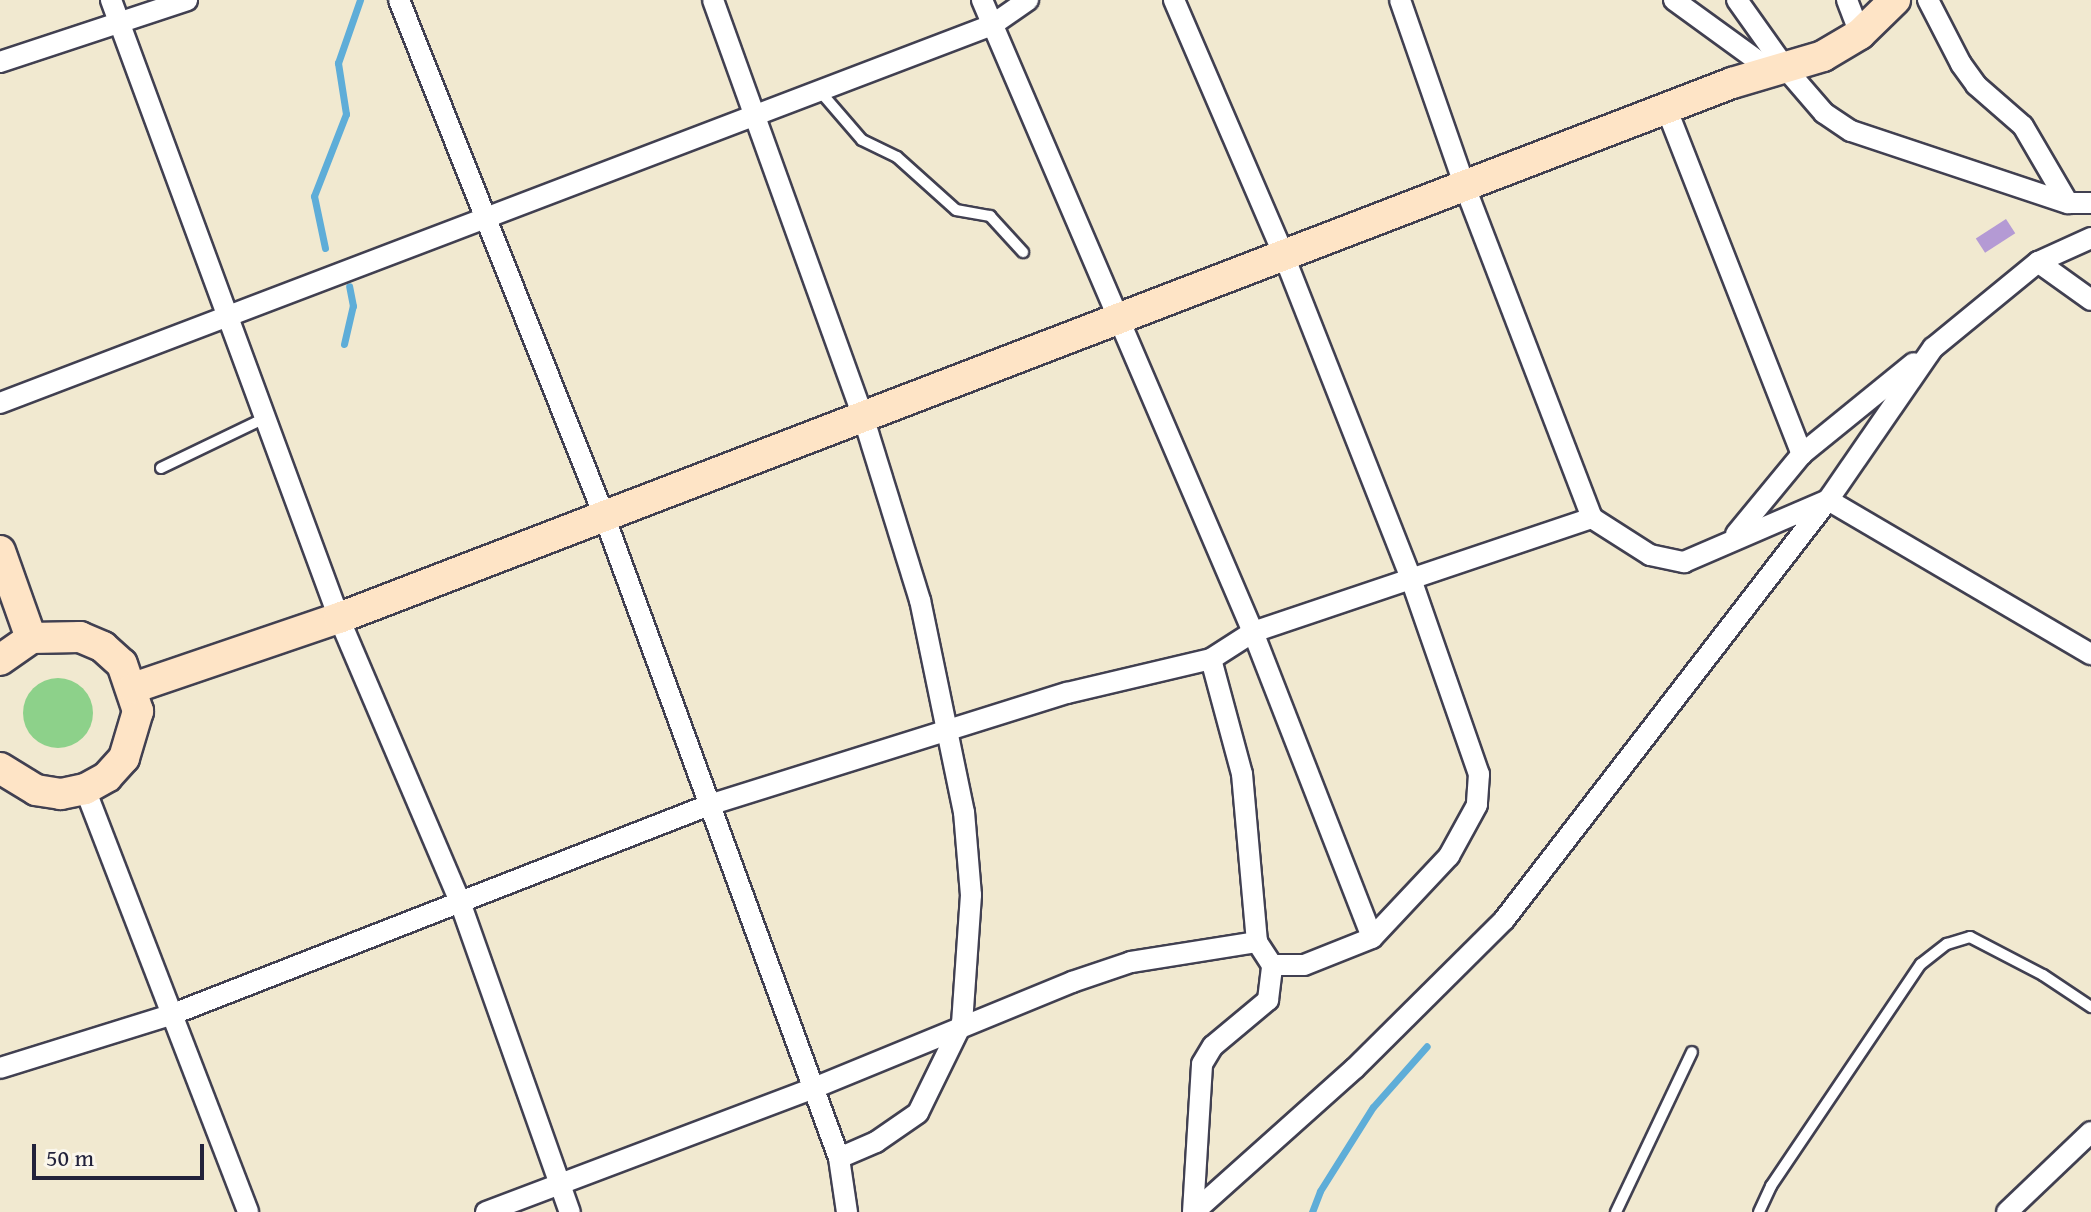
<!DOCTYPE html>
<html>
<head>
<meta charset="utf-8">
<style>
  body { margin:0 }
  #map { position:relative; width:2091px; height:1212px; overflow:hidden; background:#f1e9d0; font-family:"Gentium Book Plus",serif }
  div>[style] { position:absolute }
  .green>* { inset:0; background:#8dd18a }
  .round { border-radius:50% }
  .stream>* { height:7px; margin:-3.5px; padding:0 3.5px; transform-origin:3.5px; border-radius:3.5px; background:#5eadd8 }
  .building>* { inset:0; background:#b49ad4; transform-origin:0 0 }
  .roads { filter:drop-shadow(2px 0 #414051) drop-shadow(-2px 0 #414051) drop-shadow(0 2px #414051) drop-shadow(0 -2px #414051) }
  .lane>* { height:10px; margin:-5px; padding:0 5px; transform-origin:5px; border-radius:5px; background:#fff }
  .street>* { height:20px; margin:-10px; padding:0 10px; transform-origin:10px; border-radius:10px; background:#fff }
  .secondary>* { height:30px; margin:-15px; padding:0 15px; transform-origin:15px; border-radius:15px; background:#fee4c6 }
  span { translate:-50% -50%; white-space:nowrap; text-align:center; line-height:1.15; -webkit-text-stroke:6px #fbf7ec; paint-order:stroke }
  .scale { position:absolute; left:32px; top:1144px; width:172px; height:36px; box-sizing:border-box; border:4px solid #22223b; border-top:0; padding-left:10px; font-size:24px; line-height:28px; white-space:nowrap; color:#22223b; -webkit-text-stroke:6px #fbf7ec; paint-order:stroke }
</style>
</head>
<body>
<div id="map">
  <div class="green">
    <i class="round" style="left:23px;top:678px;width:70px;height:70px"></i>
  </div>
  <div class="stream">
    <i style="left:325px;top:248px;width:53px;rotate:-101.9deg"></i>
    <i style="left:314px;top:196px;width:88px;rotate:-68.7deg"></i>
    <i style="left:346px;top:114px;width:52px;rotate:-98.9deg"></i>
    <i style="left:338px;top:63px;width:67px;rotate:-70.8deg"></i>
    <i style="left:344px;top:344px;width:39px;rotate:-77deg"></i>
    <i style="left:353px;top:306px;width:20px;rotate:-101deg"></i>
    <i style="left:1312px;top:1212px;width:22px;rotate:-69deg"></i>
    <i style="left:1320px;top:1191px;width:99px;rotate:-57.8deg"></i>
    <i style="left:1373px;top:1107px;width:81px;rotate:-48.5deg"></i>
  </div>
  <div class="building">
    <i style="left:2006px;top:219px;width:17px;height:36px;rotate:57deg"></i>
  </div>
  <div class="roads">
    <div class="lane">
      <i style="left:818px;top:89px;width:67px;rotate:49.2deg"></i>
      <i style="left:862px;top:140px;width:39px;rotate:26deg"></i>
      <i style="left:897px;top:157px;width:79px;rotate:41.9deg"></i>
      <i style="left:956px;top:210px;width:35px;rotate:10deg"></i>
      <i style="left:990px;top:216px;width:49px;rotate:47.5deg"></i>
      <i style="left:161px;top:468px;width:113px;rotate:-25.7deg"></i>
      <i style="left:1616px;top:1212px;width:177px;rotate:-64.6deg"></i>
      <i style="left:1759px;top:1212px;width:29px;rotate:-65deg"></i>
      <i style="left:1771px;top:1186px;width:268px;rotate:-56deg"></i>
      <i style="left:1921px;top:964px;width:33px;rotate:-38deg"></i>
      <i style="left:1947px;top:944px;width:24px;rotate:-17deg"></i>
      <i style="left:1970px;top:937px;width:82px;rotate:27.5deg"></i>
      <i style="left:2043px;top:975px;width:58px;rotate:33.7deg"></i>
    </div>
    <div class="street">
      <i style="left:111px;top:0;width:659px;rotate:69.75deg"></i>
      <i style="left:339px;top:618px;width:309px;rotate:66.9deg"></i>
      <i style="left:460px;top:902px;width:329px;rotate:70.5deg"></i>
      <i style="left:399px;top:0;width:552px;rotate:68.31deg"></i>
      <i style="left:603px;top:513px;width:687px;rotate:69.9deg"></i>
      <i style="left:839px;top:1158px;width:55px;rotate:81.6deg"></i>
      <i style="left:713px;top:0;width:439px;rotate:70.2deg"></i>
      <i style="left:862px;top:413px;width:196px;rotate:72.8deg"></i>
      <i style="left:920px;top:600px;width:217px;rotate:78.3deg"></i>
      <i style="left:964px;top:812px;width:83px;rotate:85.2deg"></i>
      <i style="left:971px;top:895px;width:128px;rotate:94deg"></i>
      <i style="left:962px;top:1023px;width:100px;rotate:116.1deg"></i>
      <i style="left:918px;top:1113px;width:51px;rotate:145.4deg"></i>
      <i style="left:876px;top:1142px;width:40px;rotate:156.6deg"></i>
      <i style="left:982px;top:0;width:688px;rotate:66.79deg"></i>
      <i style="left:1253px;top:632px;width:328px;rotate:68.7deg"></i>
      <i style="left:1174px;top:0;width:279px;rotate:66.7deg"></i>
      <i style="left:1284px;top:256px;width:347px;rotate:68.5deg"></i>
      <i style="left:1411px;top:579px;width:207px;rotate:70.8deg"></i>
      <i style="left:1479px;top:774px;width:31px;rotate:94deg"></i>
      <i style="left:1477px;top:805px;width:58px;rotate:118.8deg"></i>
      <i style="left:1449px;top:856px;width:112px;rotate:133.2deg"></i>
      <i style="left:1372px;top:938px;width:73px;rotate:158.3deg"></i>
      <i style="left:1304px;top:965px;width:32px;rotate:180deg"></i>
      <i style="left:1272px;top:965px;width:27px;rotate:-123deg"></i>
      <i style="left:1400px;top:0;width:198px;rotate:70.8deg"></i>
      <i style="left:1465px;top:187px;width:355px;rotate:69deg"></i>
      <i style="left:1592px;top:518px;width:69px;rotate:32.5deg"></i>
      <i style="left:1650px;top:555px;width:35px;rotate:12deg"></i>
      <i style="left:1684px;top:562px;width:157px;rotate:-23.3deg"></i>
      <i style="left:1828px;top:500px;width:305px;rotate:30.4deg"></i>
      <i style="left:1674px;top:0;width:122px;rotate:36deg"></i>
      <i style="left:1737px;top:0;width:85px;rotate:54.6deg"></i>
      <i style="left:1786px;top:69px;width:58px;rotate:49.2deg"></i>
      <i style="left:1824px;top:113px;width:32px;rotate:34deg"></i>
      <i style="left:1851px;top:131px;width:229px;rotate:18.4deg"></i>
      <i style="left:1847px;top:0;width:36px;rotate:69deg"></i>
      <i style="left:1928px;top:0;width:72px;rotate:62.7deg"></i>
      <i style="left:1961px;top:64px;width:26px;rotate:54deg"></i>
      <i style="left:1976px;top:85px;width:62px;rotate:41.1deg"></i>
      <i style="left:2023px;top:126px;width:89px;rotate:59.7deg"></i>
      <i style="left:2068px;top:203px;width:23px"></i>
      <i style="left:0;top:62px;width:197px;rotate:-18.3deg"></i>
      <i style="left:1667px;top:110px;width:370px;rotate:68.6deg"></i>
      <i style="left:2038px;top:262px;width:65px;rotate:35.6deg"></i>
      <i style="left:0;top:403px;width:1062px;rotate:-20.86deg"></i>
      <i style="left:992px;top:25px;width:44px;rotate:-34.8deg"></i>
      <i style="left:1736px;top:534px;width:104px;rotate:-50.5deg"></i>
      <i style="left:1802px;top:454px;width:144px;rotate:-39.1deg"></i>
      <i style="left:85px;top:789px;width:453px;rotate:68.9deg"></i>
      <i style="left:0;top:1068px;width:181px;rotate:-17.3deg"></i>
      <i style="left:173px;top:1014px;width:575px;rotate:-21.3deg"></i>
      <i style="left:709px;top:805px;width:375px;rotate:-17.4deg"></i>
      <i style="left:1067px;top:693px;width:148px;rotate:-13.3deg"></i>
      <i style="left:1211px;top:659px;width:50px;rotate:-32.7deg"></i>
      <i style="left:1253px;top:632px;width:358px;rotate:-18.6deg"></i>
      <i style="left:486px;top:1212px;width:351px;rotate:-20.7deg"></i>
      <i style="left:814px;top:1088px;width:279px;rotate:-22.3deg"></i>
      <i style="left:1072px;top:982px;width:62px;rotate:-18.7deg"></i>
      <i style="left:1131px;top:962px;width:128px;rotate:-9deg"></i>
      <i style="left:1257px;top:942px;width:169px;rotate:-95.1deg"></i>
      <i style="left:1242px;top:774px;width:119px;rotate:-105.1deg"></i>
      <i style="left:1193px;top:1212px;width:148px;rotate:-86.5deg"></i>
      <i style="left:1202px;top:1064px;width:21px;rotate:-59deg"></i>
      <i style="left:1213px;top:1046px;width:72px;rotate:-39.9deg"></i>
      <i style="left:1268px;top:1000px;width:35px;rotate:-83deg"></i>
      <i style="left:1194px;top:1212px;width:216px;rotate:-41.8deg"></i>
      <i style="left:1355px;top:1068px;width:210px;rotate:-44.8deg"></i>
      <i style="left:1504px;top:920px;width:530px;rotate:-52.35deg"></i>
      <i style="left:1828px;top:500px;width:185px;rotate:-55.4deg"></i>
      <i style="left:1933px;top:348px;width:136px;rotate:-39.3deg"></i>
      <i style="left:2038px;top:262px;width:58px;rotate:-24.4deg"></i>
      <i style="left:2007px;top:1212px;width:116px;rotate:-43.6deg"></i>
    </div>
    <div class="secondary">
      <i style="left:0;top:551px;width:92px;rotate:70.4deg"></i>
      <i style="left:0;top:660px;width:38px;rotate:-35deg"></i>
      <i style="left:31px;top:638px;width:49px;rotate:-1.2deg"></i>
      <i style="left:80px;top:637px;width:25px;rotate:23deg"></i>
      <i style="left:103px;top:647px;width:25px;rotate:42deg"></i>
      <i style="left:122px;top:664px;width:50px;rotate:71.2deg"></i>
      <i style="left:138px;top:711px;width:49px;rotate:106.6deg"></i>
      <i style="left:124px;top:758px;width:25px;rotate:132deg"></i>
      <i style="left:107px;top:777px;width:25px;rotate:151deg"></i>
      <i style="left:85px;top:789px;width:25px;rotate:168deg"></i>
      <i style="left:61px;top:794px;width:25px;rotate:-171deg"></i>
      <i style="left:36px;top:790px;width:42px;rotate:-148.6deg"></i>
      <i style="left:133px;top:688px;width:218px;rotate:-18.8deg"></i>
      <i style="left:339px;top:618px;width:1492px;rotate:-21.01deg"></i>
      <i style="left:1732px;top:83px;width:95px;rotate:-16.5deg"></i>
      <i style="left:1823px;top:56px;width:43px;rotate:-30.7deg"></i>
      <i style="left:1860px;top:34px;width:49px;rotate:-44.2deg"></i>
    </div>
  </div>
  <div class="scale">50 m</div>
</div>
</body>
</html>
